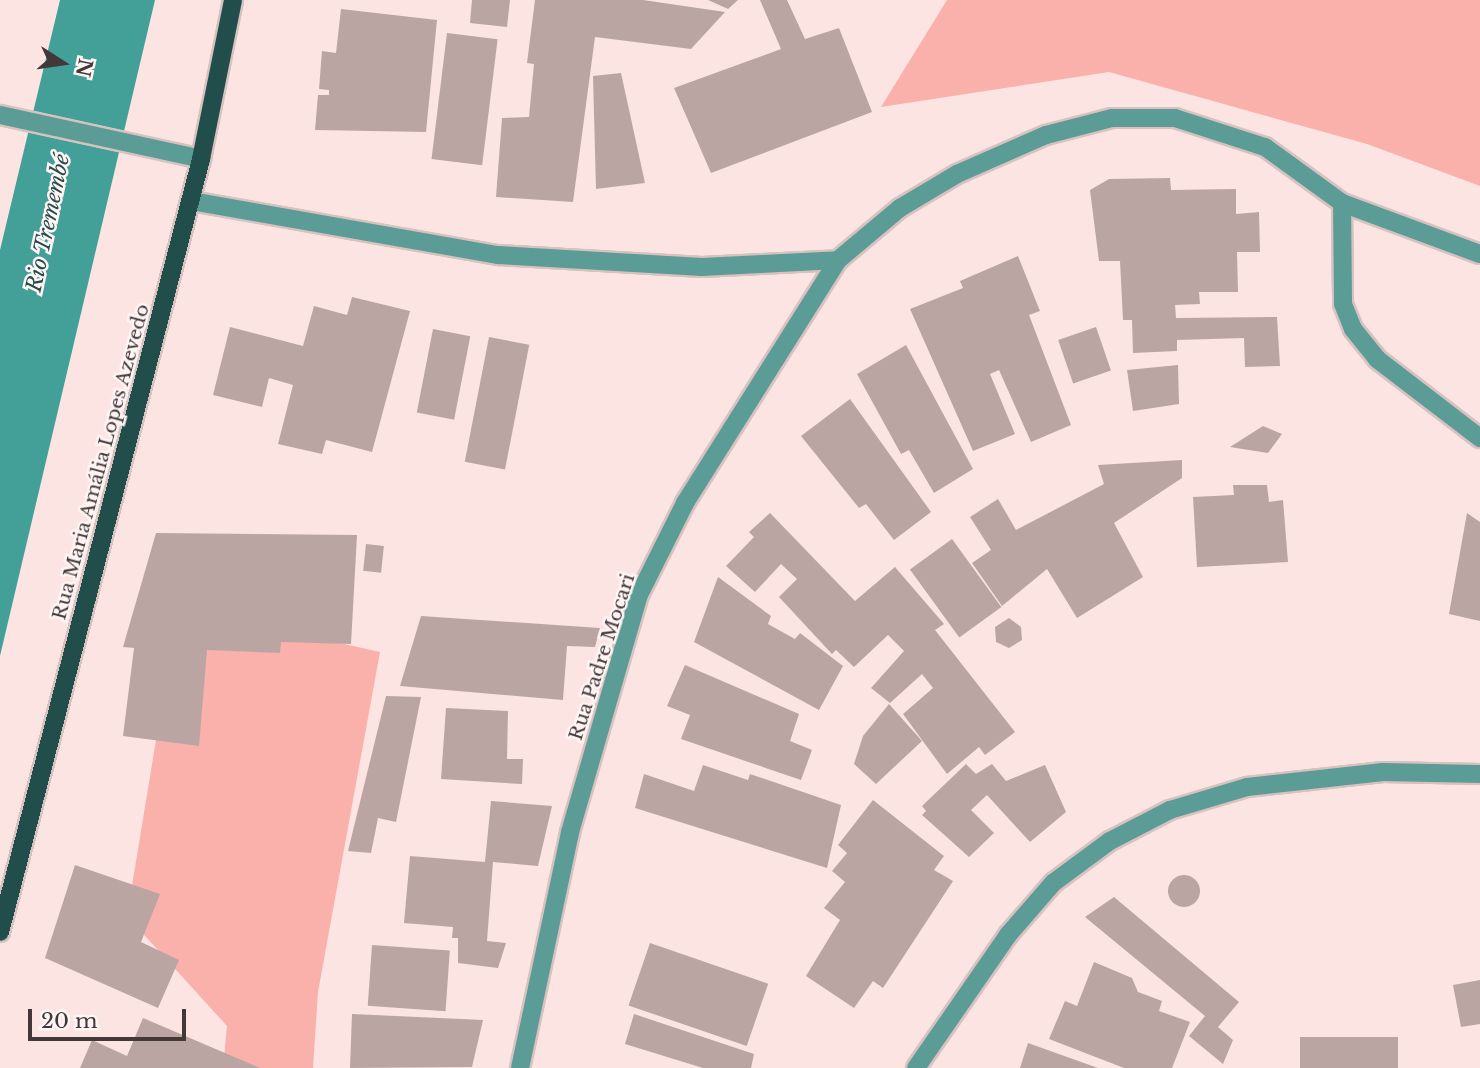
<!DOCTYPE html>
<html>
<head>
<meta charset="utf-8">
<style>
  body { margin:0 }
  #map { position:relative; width:1480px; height:1068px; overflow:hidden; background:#fce4e2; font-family:"Libre Baskerville",serif }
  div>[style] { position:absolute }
  .green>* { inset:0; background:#fab0ab }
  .water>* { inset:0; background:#43a099 }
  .building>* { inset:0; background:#bba5a3; transform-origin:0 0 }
  .round { border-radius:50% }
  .roads { filter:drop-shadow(2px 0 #d7c2c0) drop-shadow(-2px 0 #d7c2c0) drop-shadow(0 2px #d7c2c0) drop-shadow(0 -2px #d7c2c0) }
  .minor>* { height:18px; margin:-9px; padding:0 9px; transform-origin:9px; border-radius:9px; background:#5c9c97 }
  .major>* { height:18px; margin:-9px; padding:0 9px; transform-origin:9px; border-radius:9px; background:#214e4b }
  span { translate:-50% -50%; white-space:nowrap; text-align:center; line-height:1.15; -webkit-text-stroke:5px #fff5f4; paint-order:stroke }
  .street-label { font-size:19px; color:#413837 }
  .water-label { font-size:21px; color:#224c49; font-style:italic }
  .north { position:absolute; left:28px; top:28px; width:70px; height:70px; -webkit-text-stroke:5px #fff5f4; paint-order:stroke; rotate:102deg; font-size:19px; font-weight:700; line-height:28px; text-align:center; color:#413837 }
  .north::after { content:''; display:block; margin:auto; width:24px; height:32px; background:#413837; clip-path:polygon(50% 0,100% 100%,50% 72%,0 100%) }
  .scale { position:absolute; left:28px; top:1009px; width:158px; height:32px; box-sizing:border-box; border:4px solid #413837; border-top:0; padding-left:9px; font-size:21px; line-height:24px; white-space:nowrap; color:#413837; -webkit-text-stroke:5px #fff5f4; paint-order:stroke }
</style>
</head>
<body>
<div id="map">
  <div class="green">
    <i style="clip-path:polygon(947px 0,1480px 0,1480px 186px,1367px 144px,1109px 72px,881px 107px)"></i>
    <i style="clip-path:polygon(178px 607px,380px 652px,318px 992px,313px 1068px,223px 1068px,227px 1026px,127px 916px)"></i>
  </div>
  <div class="water">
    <i style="clip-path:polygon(60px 0,155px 0,0 656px,0 250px)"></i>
  </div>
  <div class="building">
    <i style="clip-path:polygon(472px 0,510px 0,507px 27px,470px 23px)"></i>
    <i style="clip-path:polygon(535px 0,643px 0,725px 12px,691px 49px,595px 37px,573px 202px,496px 197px,502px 118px,529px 117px,534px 64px,527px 63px)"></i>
    <i style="clip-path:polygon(708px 0,738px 0,728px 9px)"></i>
    <i style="clip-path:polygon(760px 0,787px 0,805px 39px,839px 28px,872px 112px,711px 173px,674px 88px,781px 49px)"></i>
    <i style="clip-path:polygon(341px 9px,437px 20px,426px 132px,315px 130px,318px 95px,329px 95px,329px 90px,319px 89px,322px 51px,336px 53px)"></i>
    <i style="left:447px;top:33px;width:51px;height:127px;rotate:7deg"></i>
    <i style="clip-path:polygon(621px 73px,645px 183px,596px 189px,593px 76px)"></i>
    <i style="clip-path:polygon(1170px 178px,1171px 190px,1236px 189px,1236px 214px,1259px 212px,1260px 252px,1237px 252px,1238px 292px,1199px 292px,1200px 304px,1175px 305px,1176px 318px,1277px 317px,1280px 366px,1245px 367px,1244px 338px,1177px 340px,1177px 351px,1133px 353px,1132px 320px,1123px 320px,1120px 261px,1099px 261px,1090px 190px,1109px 179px)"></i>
    <i style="clip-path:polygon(1018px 256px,1040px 311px,1029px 315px,1071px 425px,1031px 442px,999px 370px,990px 374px,1015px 434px,973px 451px,910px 309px,963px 288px,960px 281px)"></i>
    <i style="clip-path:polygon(352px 297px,410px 311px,372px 452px,326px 440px,322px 454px,278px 444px,293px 385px,269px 378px,262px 407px,213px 395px,230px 327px,303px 346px,314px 306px,347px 315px)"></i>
    <i style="left:1096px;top:327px;width:46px;height:40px;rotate:71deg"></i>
    <i style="left:433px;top:329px;width:38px;height:85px;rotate:11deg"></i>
    <i style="left:489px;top:337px;width:41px;height:127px;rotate:11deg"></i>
    <i style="clip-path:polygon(906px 345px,973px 469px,934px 493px,909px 450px,901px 454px,857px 374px)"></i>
    <i style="clip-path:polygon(1178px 365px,1179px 404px,1133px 411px,1127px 370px)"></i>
    <i style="clip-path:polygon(850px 399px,931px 512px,894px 540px,866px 504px,859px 508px,801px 436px)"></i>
    <i style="clip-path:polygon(1263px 426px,1282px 434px,1268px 453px,1230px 447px)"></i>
    <i style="clip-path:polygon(1182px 460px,1182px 478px,1114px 523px,1143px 577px,1077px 618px,1047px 569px,1002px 606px,972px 563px,991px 550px,970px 517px,998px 499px,1016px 530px,1104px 484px,1098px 465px)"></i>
    <i style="clip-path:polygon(1233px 485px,1267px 485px,1269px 502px,1283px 500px,1288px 562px,1197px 567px,1193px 497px,1234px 495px)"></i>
    <i style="clip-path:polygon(770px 513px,855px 601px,895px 567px,944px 624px,935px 630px,1015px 732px,985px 755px,979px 747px,947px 774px,903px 714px,933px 688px,922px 674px,890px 703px,871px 688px,904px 651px,888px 635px,854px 667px,836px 650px,832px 654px,779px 597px,797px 579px,781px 564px,755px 592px,726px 566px,754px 537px,749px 532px)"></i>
    <i style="clip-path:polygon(1467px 513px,1480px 522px,1480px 621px,1449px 614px)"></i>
    <i style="clip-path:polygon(156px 533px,357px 535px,351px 644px,281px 642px,280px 653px,207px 650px,199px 746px,123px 736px,134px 648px,123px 647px)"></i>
    <i style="left:952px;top:539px;width:84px;height:52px;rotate:54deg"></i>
    <i style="left:366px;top:544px;width:18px;height:27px;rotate:6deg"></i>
    <i style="clip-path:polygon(718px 577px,771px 616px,768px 624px,795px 639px,800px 633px,843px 666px,819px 710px,694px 642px)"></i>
    <i style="clip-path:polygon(421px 616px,600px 628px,595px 647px,567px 646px,563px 700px,400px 686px)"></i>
    <i style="clip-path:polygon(1009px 618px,1021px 627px,1022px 640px,1009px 648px,996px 642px,995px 627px)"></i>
    <i style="clip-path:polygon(685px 665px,799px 714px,790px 741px,812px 750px,801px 780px,681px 739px,690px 715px,667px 706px)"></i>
    <i style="clip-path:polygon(386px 696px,421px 697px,396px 822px,378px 818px,371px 853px,348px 851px)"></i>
    <i style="clip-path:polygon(889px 704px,922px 741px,876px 784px,854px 764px,863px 736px)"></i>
    <i style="clip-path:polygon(446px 708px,508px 711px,507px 759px,523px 759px,522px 784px,441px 779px)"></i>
    <i style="clip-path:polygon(966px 764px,976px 774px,992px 764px,1006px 781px,1045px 765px,1066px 812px,1030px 842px,987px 795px,971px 810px,994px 833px,969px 857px,922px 815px,926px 811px,922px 806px)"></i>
    <i style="clip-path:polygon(703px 765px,748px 780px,750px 774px,841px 805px,827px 868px,635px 808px,644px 774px,694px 791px)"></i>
    <i style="clip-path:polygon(873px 800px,944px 856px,934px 870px,953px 881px,883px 988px,873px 981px,854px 1008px,806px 976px,840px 920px,824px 908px,845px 882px,832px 871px,847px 853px,838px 845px)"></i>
    <i style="clip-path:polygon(491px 801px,552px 806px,538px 866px,493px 862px,487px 941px,506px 943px,498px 968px,458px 963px,458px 938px,452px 938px,453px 927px,404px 923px,410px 856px,485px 862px)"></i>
    <i style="clip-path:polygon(75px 865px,160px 894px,141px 942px,179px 960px,158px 1008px,45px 958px)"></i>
    <i class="round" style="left:1168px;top:875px;width:32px;height:32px"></i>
    <i style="clip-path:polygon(1114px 897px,1239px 1002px,1218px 1027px,1233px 1040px,1223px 1064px,1189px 1036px,1205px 1016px,1085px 917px)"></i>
    <i style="left:650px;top:943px;width:125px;height:66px;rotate:19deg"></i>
    <i style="left:372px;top:945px;width:78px;height:61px;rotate:4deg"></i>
    <i style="clip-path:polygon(1094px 962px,1132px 978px,1138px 992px,1162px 1001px,1159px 1011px,1190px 1022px,1172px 1068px,1124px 1068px,1049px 1039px,1065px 1001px,1077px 1006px)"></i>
    <i style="clip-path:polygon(1480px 980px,1480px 1024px,1461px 1027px,1453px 985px)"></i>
    <i style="clip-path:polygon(352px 1014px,483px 1020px,472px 1067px,350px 1068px)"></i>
    <i style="clip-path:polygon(634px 1014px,754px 1054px,751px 1068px,703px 1068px,625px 1044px)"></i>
    <i style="clip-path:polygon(143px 1018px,260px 1068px,80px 1068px,92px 1040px,127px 1056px)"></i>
    <i style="left:1398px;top:1037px;width:31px;height:98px;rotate:90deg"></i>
    <i style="clip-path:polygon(1028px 1043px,1098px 1068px,1020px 1068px)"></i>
  </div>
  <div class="roads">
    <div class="minor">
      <i style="left:0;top:115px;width:206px;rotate:12.3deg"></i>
      <i style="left:191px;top:201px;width:312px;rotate:10deg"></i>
      <i style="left:498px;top:255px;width:204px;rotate:3.4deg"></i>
      <i style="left:702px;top:267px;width:136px;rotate:-2.9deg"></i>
      <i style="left:838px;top:260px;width:81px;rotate:-40deg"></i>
      <i style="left:900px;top:208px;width:66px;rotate:-30.8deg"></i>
      <i style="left:957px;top:174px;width:97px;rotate:-23.7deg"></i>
      <i style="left:1046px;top:135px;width:68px;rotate:-14.4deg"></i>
      <i style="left:1112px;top:118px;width:63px"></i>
      <i style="left:1175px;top:118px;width:95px;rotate:17.9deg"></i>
      <i style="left:1265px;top:147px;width:95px;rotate:36deg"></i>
      <i style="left:1342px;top:203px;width:147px;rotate:20.3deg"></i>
      <i style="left:1342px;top:203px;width:101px;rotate:89.4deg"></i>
      <i style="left:1343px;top:304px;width:27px;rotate:68deg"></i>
      <i style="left:1353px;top:329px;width:38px;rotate:51deg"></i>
      <i style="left:1377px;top:359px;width:130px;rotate:37.5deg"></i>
      <i style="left:520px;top:1068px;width:241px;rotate:-78deg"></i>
      <i style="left:570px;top:832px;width:247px;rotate:-73.8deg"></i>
      <i style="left:639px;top:595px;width:103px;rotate:-63.4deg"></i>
      <i style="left:685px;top:503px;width:287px;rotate:-57.8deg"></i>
      <i style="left:916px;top:1068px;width:162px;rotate:-55.3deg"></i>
      <i style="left:1008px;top:935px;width:69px;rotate:-49.1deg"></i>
      <i style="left:1053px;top:883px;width:71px;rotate:-36.4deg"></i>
      <i style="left:1110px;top:841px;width:68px;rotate:-27.3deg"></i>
      <i style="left:1170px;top:810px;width:80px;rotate:-16.6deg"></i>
      <i style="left:1247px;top:787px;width:137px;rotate:-6.3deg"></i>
      <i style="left:1383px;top:772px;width:97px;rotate:1.2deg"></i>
    </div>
    <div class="major">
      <i style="left:0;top:932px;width:799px;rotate:-75.42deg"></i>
      <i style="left:201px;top:159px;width:162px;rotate:-78.6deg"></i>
    </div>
  </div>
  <div class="street-label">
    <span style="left:101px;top:462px;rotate:-75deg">Rua Maria Amália Lopes Azevedo</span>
    <span style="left:602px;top:657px;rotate:-72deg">Rua Padre Mocari</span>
  </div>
  <div class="water-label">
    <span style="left:48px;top:223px;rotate:-78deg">Rio Tremembé</span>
  </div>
  <div class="north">N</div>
  <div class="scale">20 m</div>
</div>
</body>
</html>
